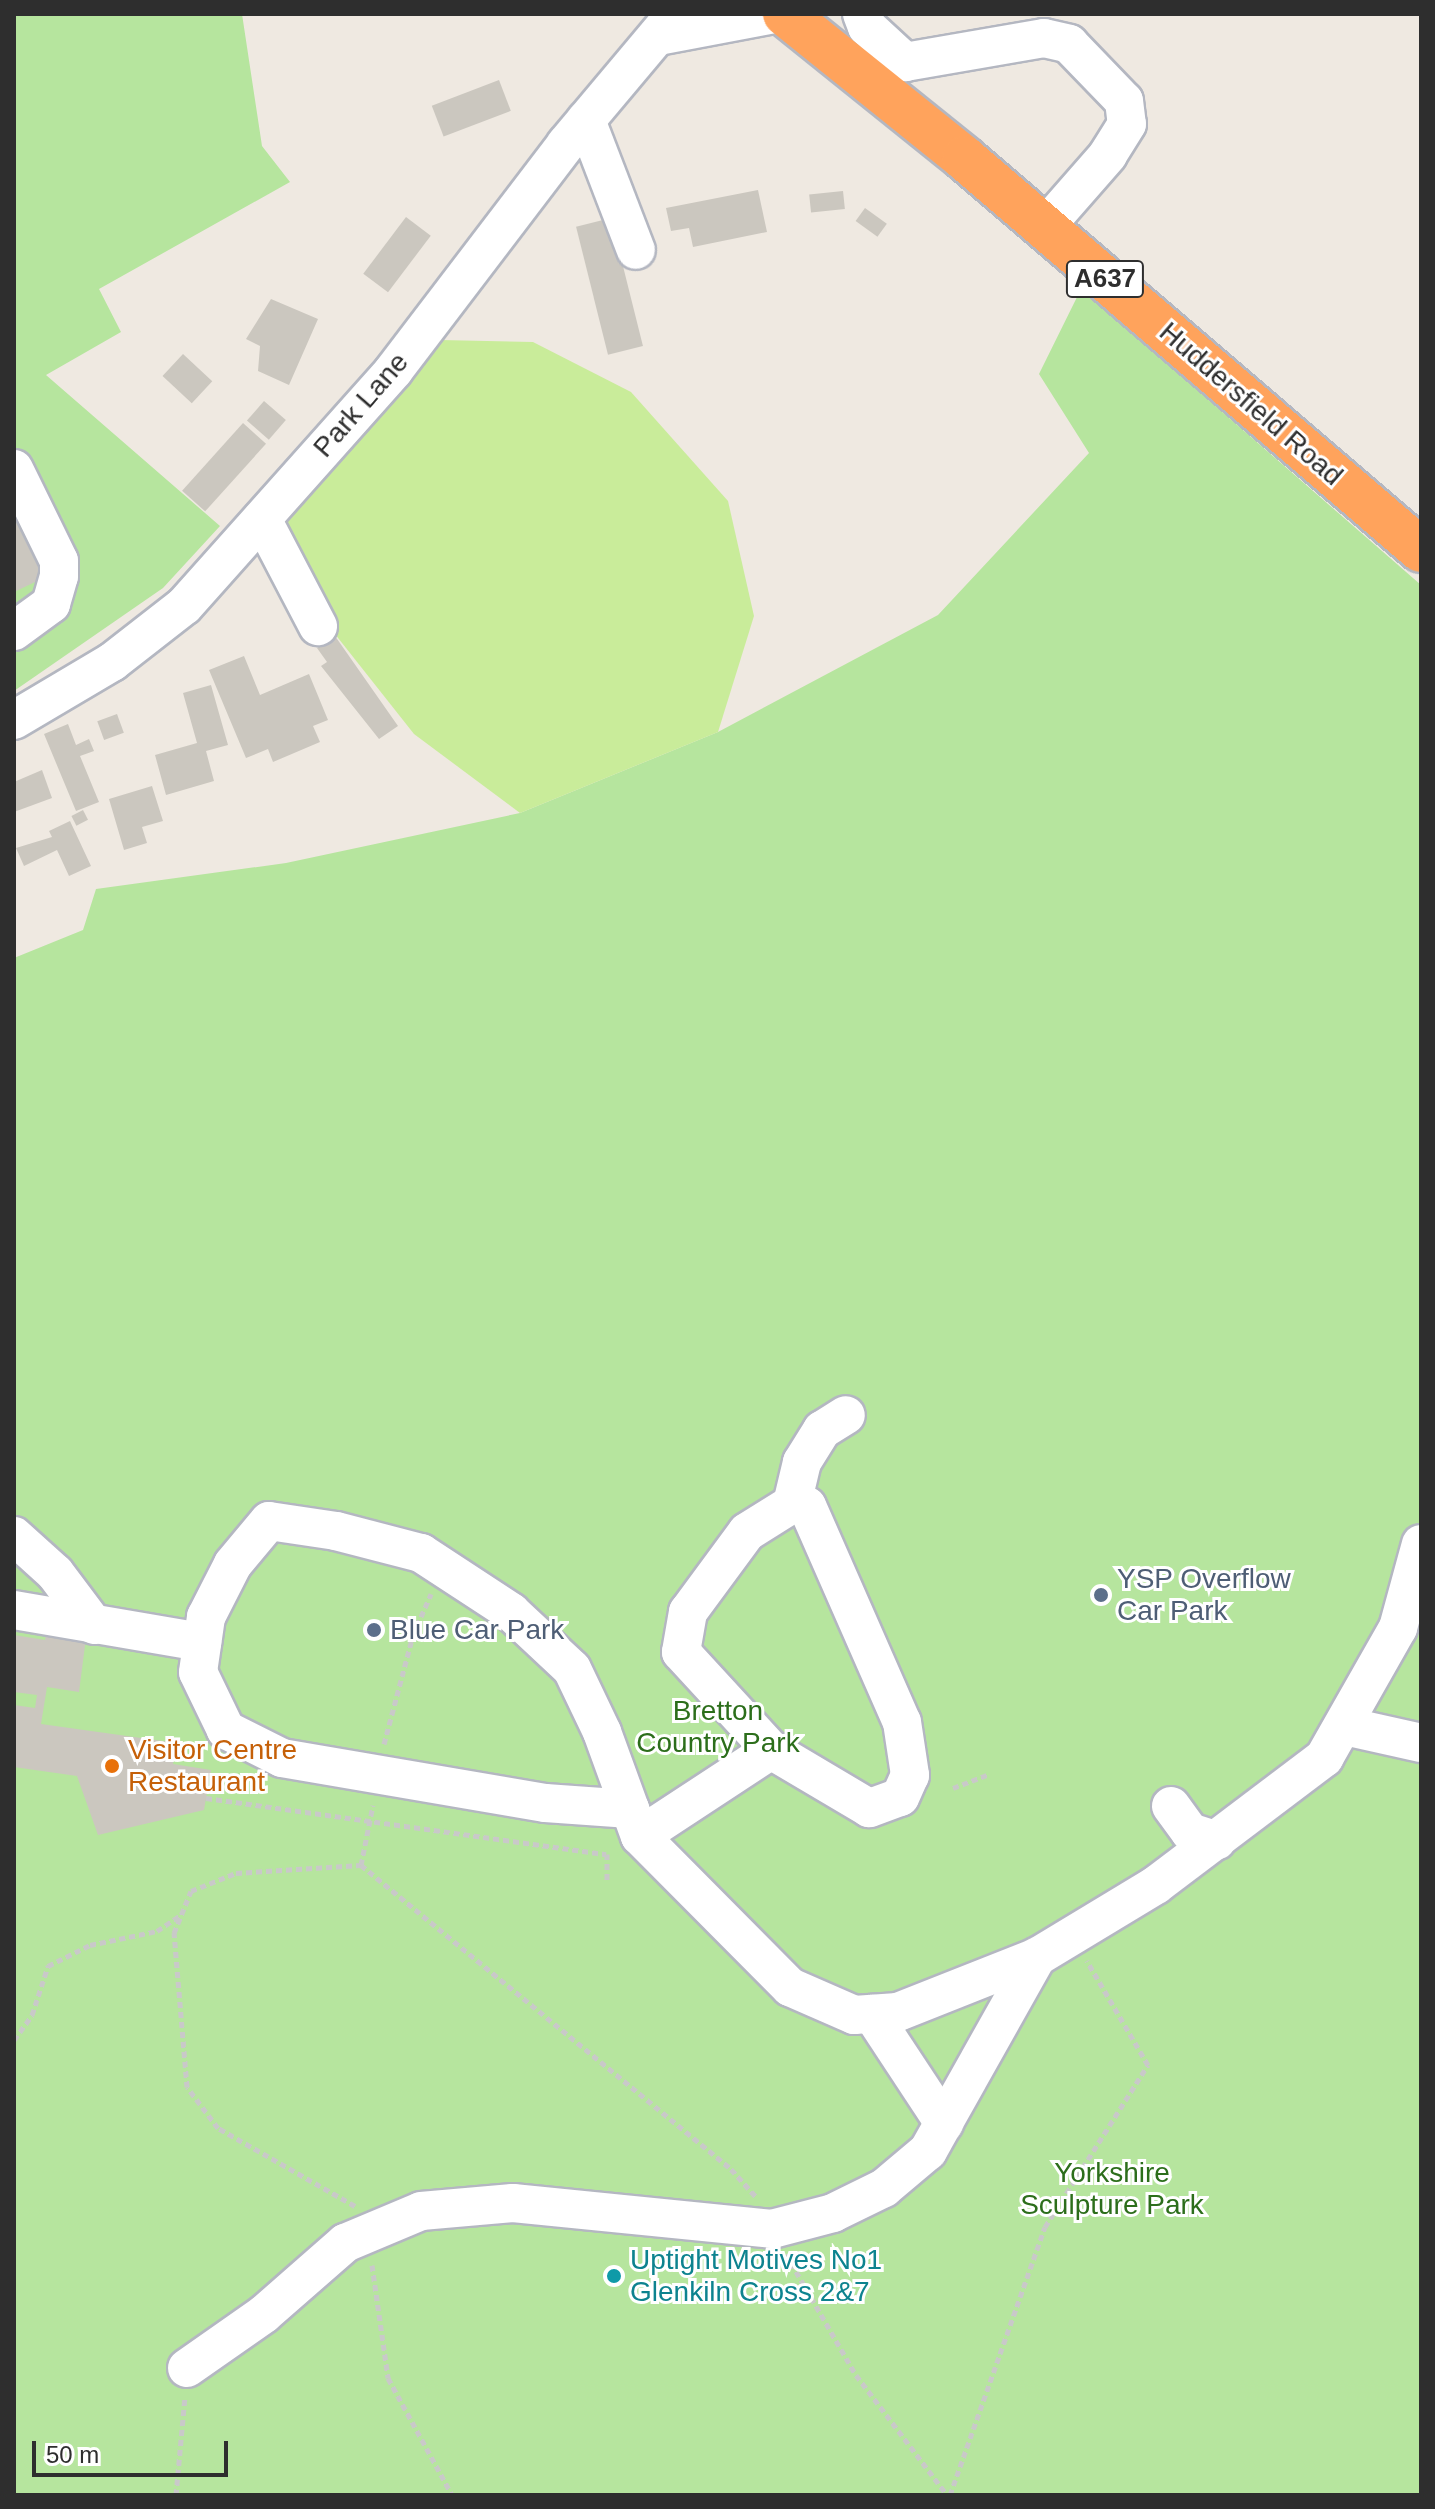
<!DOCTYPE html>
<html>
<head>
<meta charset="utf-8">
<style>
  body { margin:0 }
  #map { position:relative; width:1435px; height:2509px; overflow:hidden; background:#efe9e1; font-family:Helvetica,sans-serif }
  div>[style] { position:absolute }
  .green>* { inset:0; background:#b6e59e }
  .pitch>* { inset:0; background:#c9ec9a }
  .building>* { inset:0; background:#cbc7bf; transform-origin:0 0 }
  .path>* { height:5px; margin-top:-2.5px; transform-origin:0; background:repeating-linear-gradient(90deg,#c9c9c9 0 6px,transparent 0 10px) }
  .roads { filter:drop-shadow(2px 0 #b4b7c1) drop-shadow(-2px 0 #b4b7c1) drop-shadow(0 2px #b4b7c1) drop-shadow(0 -2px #b4b7c1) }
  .minor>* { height:38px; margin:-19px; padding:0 19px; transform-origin:19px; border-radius:19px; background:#fff }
  .highway>* { height:44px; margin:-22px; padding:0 22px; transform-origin:22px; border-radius:22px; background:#ffa35c }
  .dots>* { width:22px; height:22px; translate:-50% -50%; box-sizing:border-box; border:4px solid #fff; border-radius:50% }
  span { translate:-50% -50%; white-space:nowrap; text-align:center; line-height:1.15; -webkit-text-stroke:6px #fff; paint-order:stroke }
  .shield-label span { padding:2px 6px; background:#fff; border:2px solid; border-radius:6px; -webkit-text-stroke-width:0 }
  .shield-label { font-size:26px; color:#2e2e2e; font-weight:700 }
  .street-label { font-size:28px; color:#2e2e2e }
  .service-label { font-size:28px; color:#4e5e75 }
  .left { translate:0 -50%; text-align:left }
  .park-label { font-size:28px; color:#2c6e1b }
  .food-label { font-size:28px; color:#c56008 }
  .culture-label { font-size:28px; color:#0d838f }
  .frame { position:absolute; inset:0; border:16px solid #2e2e2e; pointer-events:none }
  .scale { position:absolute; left:32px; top:2441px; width:196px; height:36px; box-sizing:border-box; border:4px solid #2e2e2e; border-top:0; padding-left:10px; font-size:24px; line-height:28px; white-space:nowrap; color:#2e2e2e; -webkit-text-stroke:6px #fff; paint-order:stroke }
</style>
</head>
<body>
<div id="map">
  <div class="green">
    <i style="clip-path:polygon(14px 14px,242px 14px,262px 146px,290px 182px,99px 289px,121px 332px,46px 375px,220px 526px,163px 588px,14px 691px)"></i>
    <i style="clip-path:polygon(1081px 289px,1421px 585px,1421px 2495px,14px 2495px,14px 958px,83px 930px,96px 889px,286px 863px,520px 813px,718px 732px,938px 615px,1089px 453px,1039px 374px)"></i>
  </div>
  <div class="pitch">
    <i style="clip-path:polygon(440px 340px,533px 342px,631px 392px,728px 501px,754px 616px,718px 732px,520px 813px,414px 734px,312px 605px,283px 527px)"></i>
  </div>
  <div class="building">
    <i style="left:499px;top:80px;width:33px;height:72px;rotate:69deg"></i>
    <i style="clip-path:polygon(758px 190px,767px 232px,693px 247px,689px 228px,671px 231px,666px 208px)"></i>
    <i style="left:843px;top:191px;width:18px;height:34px;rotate:84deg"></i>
    <i style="left:865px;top:208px;width:27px;height:16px;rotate:36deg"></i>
    <i style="left:406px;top:217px;width:31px;height:71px;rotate:37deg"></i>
    <i style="left:611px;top:218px;width:132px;height:36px;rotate:76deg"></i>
    <i style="clip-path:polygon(271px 299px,318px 319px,289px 385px,258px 371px,260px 346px,246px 339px)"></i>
    <i style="left:183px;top:354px;width:40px;height:30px;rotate:43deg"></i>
    <i style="left:264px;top:401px;width:29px;height:26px;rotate:41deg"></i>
    <i style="left:243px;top:423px;width:31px;height:91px;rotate:42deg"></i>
    <i style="clip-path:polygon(14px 496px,52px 574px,14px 592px)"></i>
    <i style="clip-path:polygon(335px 636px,398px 726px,379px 739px,321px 666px,327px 662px,317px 648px)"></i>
    <i style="clip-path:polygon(244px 656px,260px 695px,309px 674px,328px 720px,313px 726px,320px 742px,273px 762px,268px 749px,246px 758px,209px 670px)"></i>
    <i style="clip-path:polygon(211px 685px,228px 745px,206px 751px,214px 781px,166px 795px,155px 755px,197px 743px,183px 693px)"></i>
    <i style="left:117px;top:714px;width:20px;height:21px;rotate:70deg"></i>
    <i style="clip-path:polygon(68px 724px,76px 745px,89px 739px,94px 751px,80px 756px,99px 802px,76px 811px,44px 734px)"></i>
    <i style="clip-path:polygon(42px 770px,52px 798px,14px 812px,14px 782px)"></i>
    <i style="clip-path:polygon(152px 786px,163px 821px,142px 827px,147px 843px,124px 850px,109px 799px)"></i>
    <i style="left:83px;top:810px;width:11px;height:13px;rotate:63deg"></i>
    <i style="clip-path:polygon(70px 821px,91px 866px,69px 876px,57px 850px,24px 866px,16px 848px,52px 837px,49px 831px)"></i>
    <i style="clip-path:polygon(48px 1624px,87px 1630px,79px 1692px,47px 1687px,41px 1724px,177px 1743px,173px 1764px,211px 1770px,204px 1810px,98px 1835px,77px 1776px,14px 1767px,14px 1705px,35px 1708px,37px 1695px,14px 1692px,14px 1635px,45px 1640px)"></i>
  </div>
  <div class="path">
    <i style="left:384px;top:1744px;width:113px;rotate:-75.1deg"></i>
    <i style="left:413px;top:1635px;width:45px;rotate:-66.3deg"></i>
    <i style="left:953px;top:1788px;width:39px;rotate:-21deg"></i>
    <i style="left:206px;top:1798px;width:404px;rotate:8deg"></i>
    <i style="left:607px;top:1854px;width:29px;rotate:90deg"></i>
    <i style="left:361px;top:1865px;width:61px;rotate:-78.7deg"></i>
    <i style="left:14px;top:2040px;width:31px;rotate:-54deg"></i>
    <i style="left:32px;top:2015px;width:52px;rotate:-71.9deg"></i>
    <i style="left:48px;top:1966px;width:47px;rotate:-26.6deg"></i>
    <i style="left:90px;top:1945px;width:68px;rotate:-11.8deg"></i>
    <i style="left:157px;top:1931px;width:29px;rotate:-34deg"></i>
    <i style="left:355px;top:2206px;width:158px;rotate:-150.3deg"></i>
    <i style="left:218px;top:2128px;width:51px;rotate:-127.1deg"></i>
    <i style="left:187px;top:2087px;width:155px;rotate:-94.8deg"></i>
    <i style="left:174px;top:1933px;width:45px;rotate:-68deg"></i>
    <i style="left:191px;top:1891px;width:48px;rotate:-21.8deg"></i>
    <i style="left:236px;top:1873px;width:125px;rotate:-3.7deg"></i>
    <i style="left:361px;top:1865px;width:479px;rotate:39.4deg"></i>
    <i style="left:731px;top:2169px;width:38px;rotate:48deg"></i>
    <i style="left:786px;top:2254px;width:140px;rotate:60deg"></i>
    <i style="left:856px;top:2375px;width:151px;rotate:52.8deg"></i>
    <i style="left:372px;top:2265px;width:114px;rotate:81.9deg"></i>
    <i style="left:388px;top:2378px;width:133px;rotate:61.3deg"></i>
    <i style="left:176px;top:2495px;width:98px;rotate:-84.8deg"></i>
    <i style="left:950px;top:2495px;width:284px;rotate:-70.5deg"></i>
    <i style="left:1045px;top:2227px;width:192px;rotate:-57.6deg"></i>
    <i style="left:1148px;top:2065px;width:121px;rotate:-120.4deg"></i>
  </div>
  <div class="roads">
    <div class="minor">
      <i style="left:862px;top:14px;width:14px;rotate:69deg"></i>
      <i style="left:867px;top:27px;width:52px;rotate:42.6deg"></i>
      <i style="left:905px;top:62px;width:141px;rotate:-9.8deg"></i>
      <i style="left:1044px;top:38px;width:26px;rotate:13deg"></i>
      <i style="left:1069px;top:44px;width:79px;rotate:46deg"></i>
      <i style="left:1124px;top:101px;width:23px;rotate:83deg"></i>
      <i style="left:1127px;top:124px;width:36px;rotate:122deg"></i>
      <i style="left:1108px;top:155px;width:96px;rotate:131.2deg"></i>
      <i style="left:658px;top:36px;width:118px;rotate:-10.7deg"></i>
      <i style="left:586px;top:120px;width:139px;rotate:69deg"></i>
      <i style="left:14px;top:469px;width:102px;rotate:63.9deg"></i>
      <i style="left:59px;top:561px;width:15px;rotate:90deg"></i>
      <i style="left:59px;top:576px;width:29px;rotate:106deg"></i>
      <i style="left:51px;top:604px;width:46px;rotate:143.9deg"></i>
      <i style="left:262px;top:519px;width:121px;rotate:62.4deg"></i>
      <i style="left:14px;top:720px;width:114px;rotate:-30.6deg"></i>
      <i style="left:112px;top:662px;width:91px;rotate:-37.9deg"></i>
      <i style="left:184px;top:606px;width:316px;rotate:-48.3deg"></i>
      <i style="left:394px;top:370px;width:284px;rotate:-52.7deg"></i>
      <i style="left:566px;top:144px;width:170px;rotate:-50deg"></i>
      <i style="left:792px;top:1504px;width:15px;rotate:8deg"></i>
      <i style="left:807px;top:1506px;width:236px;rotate:66.3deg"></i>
      <i style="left:902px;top:1722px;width:54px;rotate:81.4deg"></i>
      <i style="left:910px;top:1775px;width:24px;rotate:114deg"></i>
      <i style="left:900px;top:1797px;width:33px;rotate:160deg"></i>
      <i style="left:869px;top:1808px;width:114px;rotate:-149.4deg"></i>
      <i style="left:771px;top:1750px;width:133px;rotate:-132.6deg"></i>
      <i style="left:681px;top:1652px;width:41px;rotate:-80.1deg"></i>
      <i style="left:688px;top:1612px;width:99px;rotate:-53.6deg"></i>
      <i style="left:747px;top:1532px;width:53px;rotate:-31.9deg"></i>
      <i style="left:792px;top:1504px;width:43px;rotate:-76.6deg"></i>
      <i style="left:802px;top:1462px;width:38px;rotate:-58deg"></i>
      <i style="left:822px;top:1430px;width:28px;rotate:-32deg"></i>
      <i style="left:14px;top:1536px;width:55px;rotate:42.1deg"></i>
      <i style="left:55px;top:1573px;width:65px;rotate:53.1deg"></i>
      <i style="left:14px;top:1610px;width:191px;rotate:9.7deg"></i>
      <i style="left:1345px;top:1726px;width:78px;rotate:12.6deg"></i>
      <i style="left:1171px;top:1806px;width:32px;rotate:54deg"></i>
      <i style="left:1190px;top:1832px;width:28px;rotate:18deg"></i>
      <i style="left:630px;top:1809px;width:85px;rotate:-176deg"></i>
      <i style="left:545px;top:1803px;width:267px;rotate:-170.3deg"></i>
      <i style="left:282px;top:1758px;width:63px;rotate:-153.4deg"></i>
      <i style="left:226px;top:1730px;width:64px;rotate:-115.8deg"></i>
      <i style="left:198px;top:1672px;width:56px;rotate:-81.7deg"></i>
      <i style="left:206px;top:1617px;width:59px;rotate:-63deg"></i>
      <i style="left:233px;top:1564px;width:56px;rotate:-50.1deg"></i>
      <i style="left:269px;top:1521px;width:68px;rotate:8.5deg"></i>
      <i style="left:336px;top:1531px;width:88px;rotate:14.5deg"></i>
      <i style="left:421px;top:1553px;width:108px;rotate:33.2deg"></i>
      <i style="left:511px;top:1612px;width:83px;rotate:43.1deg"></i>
      <i style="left:572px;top:1669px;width:70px;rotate:64.5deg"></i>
      <i style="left:602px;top:1732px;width:82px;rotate:70deg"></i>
      <i style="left:630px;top:1809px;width:29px;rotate:70deg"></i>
      <i style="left:640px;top:1836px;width:213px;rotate:45.2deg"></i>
      <i style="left:790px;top:1987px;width:70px;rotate:23.6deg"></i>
      <i style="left:854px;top:2015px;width:44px;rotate:-3.9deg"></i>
      <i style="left:898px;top:2012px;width:149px;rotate:-21.6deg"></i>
      <i style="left:1037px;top:1957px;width:139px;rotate:-31.2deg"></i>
      <i style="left:1156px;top:1885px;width:211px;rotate:-37.1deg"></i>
      <i style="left:1324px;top:1758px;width:150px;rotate:-60.4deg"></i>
      <i style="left:1398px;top:1628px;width:87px;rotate:-74.7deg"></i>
      <i style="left:640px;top:1836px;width:157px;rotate:-33.3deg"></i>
      <i style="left:872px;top:2014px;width:131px;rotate:56.6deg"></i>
      <i style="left:187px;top:2368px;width:94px;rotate:-35deg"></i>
      <i style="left:264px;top:2314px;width:108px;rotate:-41.2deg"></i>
      <i style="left:345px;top:2243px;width:82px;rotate:-22.8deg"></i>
      <i style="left:421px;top:2211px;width:92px;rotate:-5deg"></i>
      <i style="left:513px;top:2203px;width:260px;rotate:5.7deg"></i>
      <i style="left:772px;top:2229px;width:63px;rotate:-14.7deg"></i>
      <i style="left:833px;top:2213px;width:57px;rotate:-26.1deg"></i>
      <i style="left:884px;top:2188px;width:57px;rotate:-40.1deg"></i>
      <i style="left:928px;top:2151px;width:223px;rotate:-60.7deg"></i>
    </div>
    <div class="highway">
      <i style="left:785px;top:14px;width:230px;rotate:38.8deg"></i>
      <i style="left:964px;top:158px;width:602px;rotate:40.62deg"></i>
    </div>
  </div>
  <div class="dots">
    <i style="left:1101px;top:1595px;background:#5c6f8a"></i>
    <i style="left:374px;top:1630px;background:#5c6f8a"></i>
    <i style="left:112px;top:1766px;background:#e8710a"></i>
    <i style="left:614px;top:2276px;background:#0f9aa8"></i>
  </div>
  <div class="shield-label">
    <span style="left:1105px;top:279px">A637</span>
  </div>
  <div class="street-label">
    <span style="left:1251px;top:404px;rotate:41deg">Huddersfield Road</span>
    <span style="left:361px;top:405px;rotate:-49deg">Park Lane</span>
  </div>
  <div class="service-label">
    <span class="left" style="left:1117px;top:1595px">YSP Overflow<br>Car Park</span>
    <span class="left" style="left:390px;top:1630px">Blue Car Park</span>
  </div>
  <div class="park-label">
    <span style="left:718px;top:1727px">Bretton<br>Country Park</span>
    <span style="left:1112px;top:2189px">Yorkshire<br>Sculpture Park</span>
  </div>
  <div class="food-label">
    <span class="left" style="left:128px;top:1766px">Visitor Centre<br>Restaurant</span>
  </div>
  <div class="culture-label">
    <span class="left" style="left:630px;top:2276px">Uptight Motives No1<br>Glenkiln Cross 2&amp;7</span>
  </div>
  <div class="frame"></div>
  <div class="scale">50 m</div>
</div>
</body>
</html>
